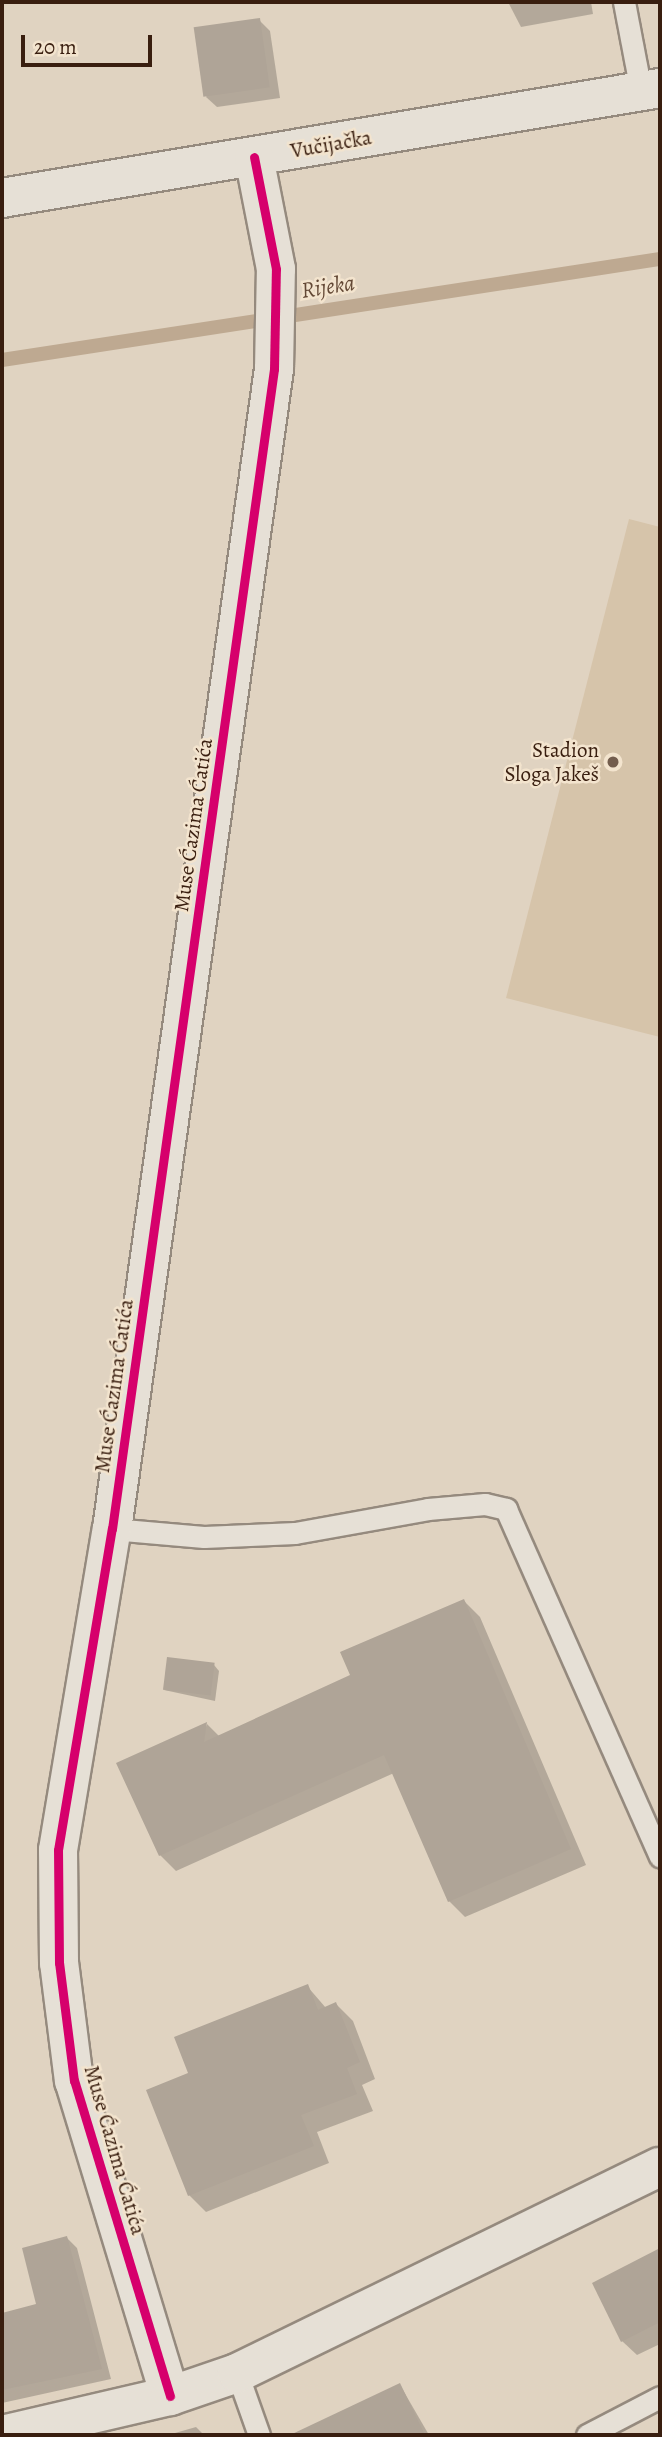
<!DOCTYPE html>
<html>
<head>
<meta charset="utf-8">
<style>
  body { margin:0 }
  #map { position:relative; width:662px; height:2437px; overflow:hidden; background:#e0d3c1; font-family:Alegreya,serif }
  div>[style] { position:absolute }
  .green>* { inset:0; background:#d6c4aa }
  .shadow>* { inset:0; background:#0003 }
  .stream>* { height:14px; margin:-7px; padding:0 7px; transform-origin:7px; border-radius:7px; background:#bea991 }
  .building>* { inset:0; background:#afa497; transform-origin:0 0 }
  .roads { filter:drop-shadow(2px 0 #958a7e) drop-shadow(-2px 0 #958a7e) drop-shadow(0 2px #958a7e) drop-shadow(0 -2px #958a7e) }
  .service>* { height:21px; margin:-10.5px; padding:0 10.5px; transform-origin:10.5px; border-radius:10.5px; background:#e6e0d6 }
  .minor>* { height:38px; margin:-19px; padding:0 19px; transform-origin:19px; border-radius:19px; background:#e6e0d6 }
  .tertiary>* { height:38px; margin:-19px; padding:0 19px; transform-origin:19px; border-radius:19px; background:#e6e0d6 }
  .cycleway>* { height:9px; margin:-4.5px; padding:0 4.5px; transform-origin:4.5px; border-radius:4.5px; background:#d6006c }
  .dots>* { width:19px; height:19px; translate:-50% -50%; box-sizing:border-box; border:4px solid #f3e4ce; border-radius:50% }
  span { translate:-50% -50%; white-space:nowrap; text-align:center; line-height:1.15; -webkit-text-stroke:5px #f3e4ce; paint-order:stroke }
  .street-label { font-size:21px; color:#391e0f }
  .poi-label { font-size:21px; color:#391e0f }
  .right { translate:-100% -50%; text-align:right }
  .water-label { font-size:23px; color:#634835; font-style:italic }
  .frame { position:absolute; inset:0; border:4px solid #391e0f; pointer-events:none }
  .scale { position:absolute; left:21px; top:35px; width:131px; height:32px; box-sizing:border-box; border:4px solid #391e0f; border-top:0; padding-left:9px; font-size:21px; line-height:24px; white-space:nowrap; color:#391e0f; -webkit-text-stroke:5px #f3e4ce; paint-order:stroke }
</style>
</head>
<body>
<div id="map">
  <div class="green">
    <i style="clip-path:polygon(629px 519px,660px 527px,660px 1037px,506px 998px)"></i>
  </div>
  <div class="shadow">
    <i style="clip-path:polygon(508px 2px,591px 2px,593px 14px,521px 27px)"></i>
    <i style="clip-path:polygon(259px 20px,270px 31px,280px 98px,217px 107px,206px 97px)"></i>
    <i style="clip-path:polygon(464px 1601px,480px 1617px,586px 1865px,465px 1917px,449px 1901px,394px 1773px,176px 1871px,160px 1855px,207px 1724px,220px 1737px,352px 1676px)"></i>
    <i style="clip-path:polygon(214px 1665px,219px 1671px,215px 1701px,164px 1690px)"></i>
    <i style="clip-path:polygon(307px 1986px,326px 2008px,336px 2004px,353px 2021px,375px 2079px,362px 2085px,373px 2111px,317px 2132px,329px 2163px,206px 2212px,189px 2195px,191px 2074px)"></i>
    <i style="clip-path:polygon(67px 2238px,77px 2248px,111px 2379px,2px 2403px,2px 2315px,38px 2306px)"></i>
    <i style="clip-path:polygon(660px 2250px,660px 2344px,637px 2355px,622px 2341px,594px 2284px)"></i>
    <i style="clip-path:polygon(400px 2385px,429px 2435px,294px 2435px)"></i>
    <i style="clip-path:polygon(196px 2427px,204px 2435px,168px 2435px)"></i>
  </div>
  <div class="stream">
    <i style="left:2px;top:360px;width:666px;rotate:-8.73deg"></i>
  </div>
  <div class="building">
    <i style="left:260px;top:18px;width:70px;height:67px;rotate:82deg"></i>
    <i style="clip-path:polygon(464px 1599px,571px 1849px,448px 1902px,384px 1755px,159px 1856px,116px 1763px,207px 1722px,204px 1742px,350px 1675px,340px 1652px)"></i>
    <i style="left:167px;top:1657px;width:48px;height:33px;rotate:7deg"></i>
    <i style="clip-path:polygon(308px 1984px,318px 2010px,336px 2002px,360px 2062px,347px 2068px,357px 2094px,301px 2115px,314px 2146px,188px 2196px,146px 2090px,188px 2073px,174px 2037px)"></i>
    <i style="clip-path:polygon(67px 2236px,102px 2369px,2px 2390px,2px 2313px,36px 2304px,22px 2248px)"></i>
    <i style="clip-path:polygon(660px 2248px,660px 2322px,621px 2342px,592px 2283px)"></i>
    <i style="clip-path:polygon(400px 2383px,425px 2435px,290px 2435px)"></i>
  </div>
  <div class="roads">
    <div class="service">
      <i style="left:624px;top:2px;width:91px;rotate:79.2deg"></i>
      <i style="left:112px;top:1529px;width:92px;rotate:5deg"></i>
      <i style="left:204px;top:1537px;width:91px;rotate:-2.5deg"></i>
      <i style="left:295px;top:1533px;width:135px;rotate:-10.2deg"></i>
      <i style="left:428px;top:1509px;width:57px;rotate:-5deg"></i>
      <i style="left:485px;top:1504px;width:22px;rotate:13deg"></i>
      <i style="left:506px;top:1509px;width:380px;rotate:66.1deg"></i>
      <i style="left:237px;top:2373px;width:66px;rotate:70.5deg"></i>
      <i style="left:587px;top:2435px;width:82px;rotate:-27.5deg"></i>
    </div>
    <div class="minor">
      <i style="left:2px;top:198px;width:667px;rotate:-9.49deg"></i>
      <i style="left:170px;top:2396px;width:329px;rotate:-106.9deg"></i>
      <i style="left:74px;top:2081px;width:119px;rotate:-97.2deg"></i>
      <i style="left:59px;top:1963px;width:113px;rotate:-90.5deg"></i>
      <i style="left:58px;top:1850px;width:326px;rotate:-80.5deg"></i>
      <i style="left:112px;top:1529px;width:1171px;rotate:-82.05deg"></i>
      <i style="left:274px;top:369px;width:100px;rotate:-88.9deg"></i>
      <i style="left:276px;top:269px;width:114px;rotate:-101.1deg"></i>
    </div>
    <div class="tertiary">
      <i style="left:2px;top:2435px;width:172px;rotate:-13.1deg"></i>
      <i style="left:170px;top:2396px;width:71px;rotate:-18.9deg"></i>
      <i style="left:237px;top:2373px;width:470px;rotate:-26deg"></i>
    </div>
  </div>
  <div class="cycleway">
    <i style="left:170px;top:2396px;width:329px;rotate:-106.9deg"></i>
    <i style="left:74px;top:2081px;width:119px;rotate:-97.2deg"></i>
    <i style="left:59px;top:1963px;width:113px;rotate:-90.5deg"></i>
    <i style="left:58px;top:1850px;width:326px;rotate:-80.5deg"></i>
    <i style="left:112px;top:1529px;width:1171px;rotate:-82.05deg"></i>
    <i style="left:274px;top:369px;width:100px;rotate:-88.9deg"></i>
    <i style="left:276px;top:269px;width:114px;rotate:-101.1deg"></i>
  </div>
  <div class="dots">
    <i style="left:613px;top:762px;background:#735d4d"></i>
  </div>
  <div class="street-label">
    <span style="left:331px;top:144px;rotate:-10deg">Vučijačka</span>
    <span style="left:193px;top:825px;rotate:-82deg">Muse Ćazima Ćatića</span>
    <span style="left:114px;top:1386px;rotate:-82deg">Muse Ćazima Ćatića</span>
    <span style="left:115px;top:2150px;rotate:74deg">Muse Ćazima Ćatića</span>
  </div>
  <div class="poi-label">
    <span class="right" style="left:599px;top:762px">Stadion<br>Sloga Jakeš</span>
  </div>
  <div class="water-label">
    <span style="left:328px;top:287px;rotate:-9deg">Rijeka</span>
  </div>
  <div class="frame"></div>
  <div class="scale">20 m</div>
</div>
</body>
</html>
